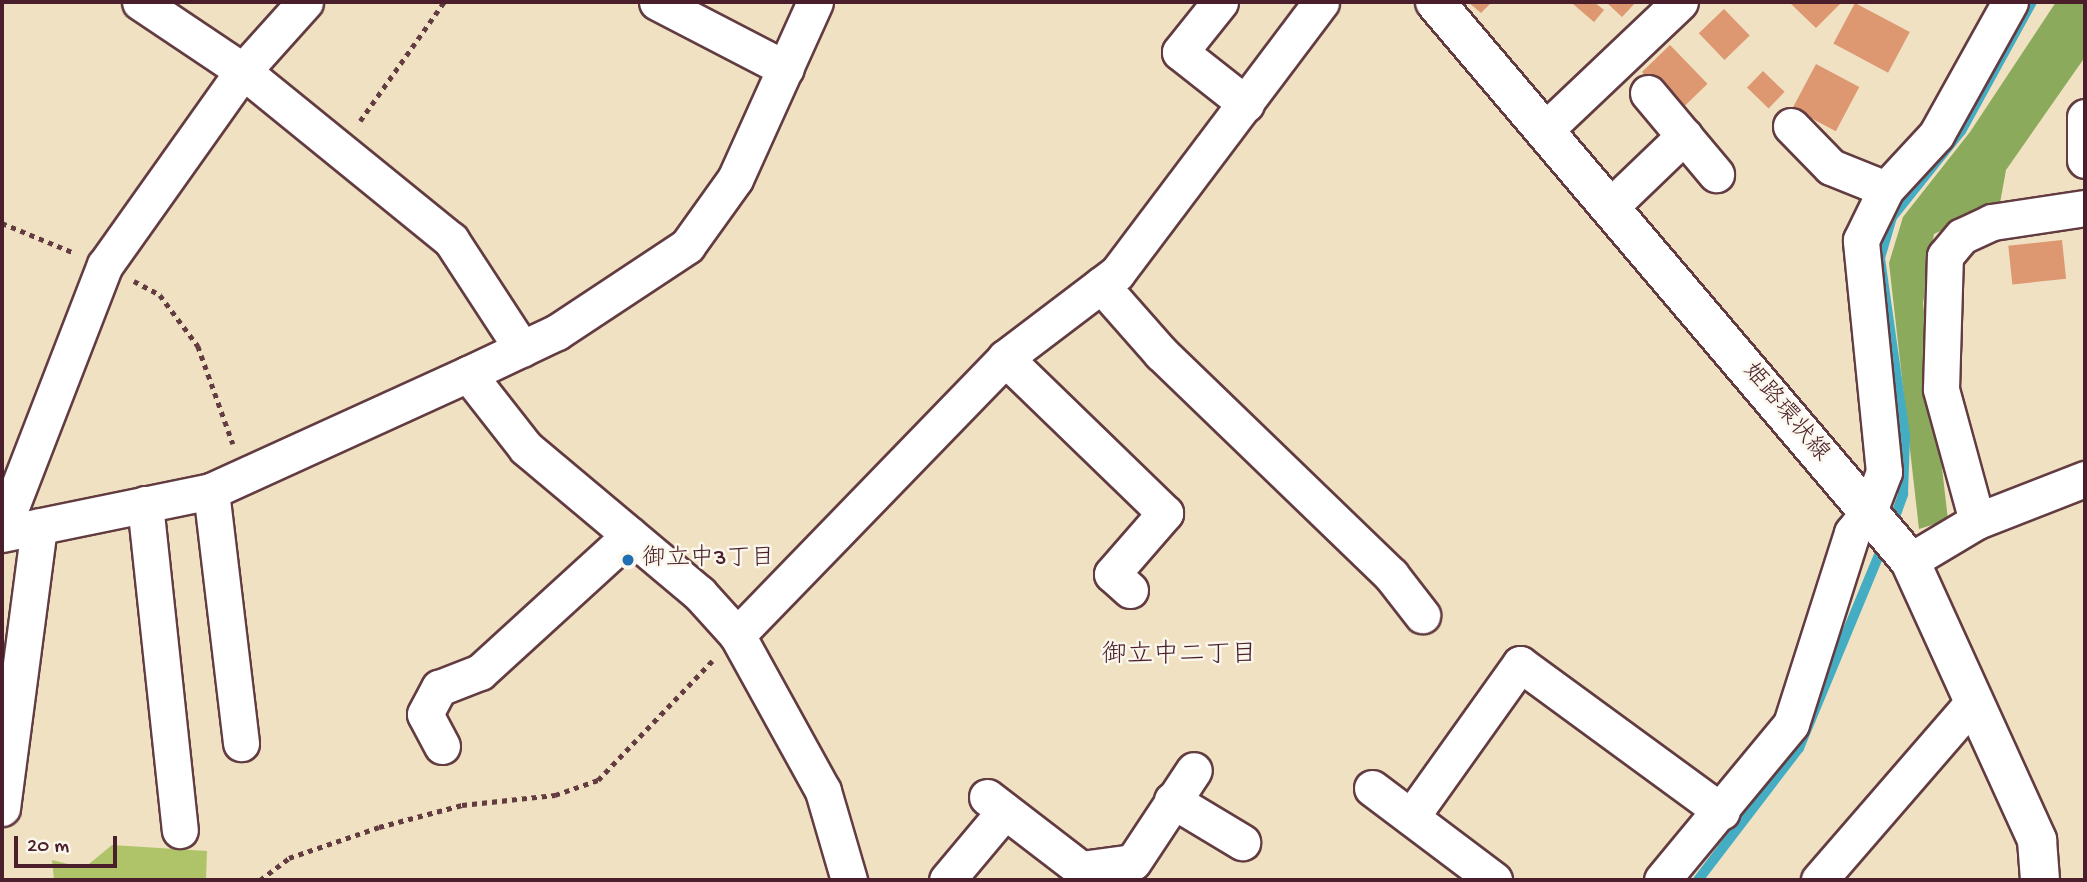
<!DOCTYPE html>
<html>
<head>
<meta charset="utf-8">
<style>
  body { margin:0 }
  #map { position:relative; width:2087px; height:882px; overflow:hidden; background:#efe1c2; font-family:"Gochi Hand","Klee One",sans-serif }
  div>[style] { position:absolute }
  .green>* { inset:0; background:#afc468 }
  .forest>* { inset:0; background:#8baa5c }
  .stream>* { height:10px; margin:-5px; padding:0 5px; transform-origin:5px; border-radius:5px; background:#44adc3 }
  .building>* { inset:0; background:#dd9771; transform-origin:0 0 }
  .path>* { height:4.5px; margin-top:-2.25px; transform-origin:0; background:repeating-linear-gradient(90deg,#633c42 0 5px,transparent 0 10px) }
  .roads { filter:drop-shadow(2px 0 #633c42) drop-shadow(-2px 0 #633c42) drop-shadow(0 2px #633c42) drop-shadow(0 -2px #633c42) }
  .minor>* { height:35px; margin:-17.5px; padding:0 17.5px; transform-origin:17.5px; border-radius:17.5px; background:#fff }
  .secondary>* { height:38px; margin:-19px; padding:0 19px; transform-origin:19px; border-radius:19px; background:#fff }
  .dots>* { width:19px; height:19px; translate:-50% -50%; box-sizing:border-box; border:4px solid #fbf7ec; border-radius:50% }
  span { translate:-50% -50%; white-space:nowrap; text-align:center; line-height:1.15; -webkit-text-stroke:5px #fbf7ec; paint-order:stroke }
  .street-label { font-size:24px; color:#4a1f2b }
  .poi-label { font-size:24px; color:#4a1f2b }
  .left { translate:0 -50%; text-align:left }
  .neighbourhood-label { font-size:26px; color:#4a1f2b }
  .frame { position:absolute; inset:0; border:4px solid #4a1f2b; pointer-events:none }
  .scale { position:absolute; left:14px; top:836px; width:103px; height:32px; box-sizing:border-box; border:4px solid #4a1f2b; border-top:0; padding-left:9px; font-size:21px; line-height:24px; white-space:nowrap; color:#4a1f2b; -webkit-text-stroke:5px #fbf7ec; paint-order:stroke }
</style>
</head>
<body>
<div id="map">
  <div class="green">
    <i style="clip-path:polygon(112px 845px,207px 851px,206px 880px,54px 880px,52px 860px,84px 868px)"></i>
  </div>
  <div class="forest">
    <i style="clip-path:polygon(2056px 2px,2085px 2px,2085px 57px,2006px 170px,2000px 203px,1934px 234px,1923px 303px,1948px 520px,1919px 529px,1889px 263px,1903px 217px,1970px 132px)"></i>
  </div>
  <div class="stream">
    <i style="left:1892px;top:525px;width:33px;rotate:-70deg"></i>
    <i style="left:1903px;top:494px;width:58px;rotate:-88deg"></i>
    <i style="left:1905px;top:436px;width:180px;rotate:-98deg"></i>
    <i style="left:1880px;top:258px;width:43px;rotate:-73.7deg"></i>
    <i style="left:1892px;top:217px;width:110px;rotate:-51.3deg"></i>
    <i style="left:1961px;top:131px;width:147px;rotate:-61.2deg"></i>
    <i style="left:1698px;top:880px;width:166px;rotate:-52.6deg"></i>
    <i style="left:1799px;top:748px;width:222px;rotate:-67.5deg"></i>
  </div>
  <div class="building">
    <i style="clip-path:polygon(1468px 2px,1492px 2px,1481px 13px)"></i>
    <i style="clip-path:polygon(1594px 2px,1604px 10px,1594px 22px,1573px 4px)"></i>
    <i style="clip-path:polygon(1606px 2px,1636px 2px,1622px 17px)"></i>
    <i style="clip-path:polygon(1789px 2px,1842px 2px,1816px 28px)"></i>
    <i style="left:1855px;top:3px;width:62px;height:46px;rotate:28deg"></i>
    <i style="left:1724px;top:9px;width:37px;height:35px;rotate:46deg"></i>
    <i style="left:1670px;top:45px;width:54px;height:39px;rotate:46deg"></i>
    <i style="left:1816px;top:64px;width:49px;height:50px;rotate:28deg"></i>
    <i style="left:1763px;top:71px;width:30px;height:23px;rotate:44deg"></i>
    <i style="left:2062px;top:240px;width:39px;height:54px;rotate:84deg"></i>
  </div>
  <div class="path">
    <i style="left:360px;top:121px;width:146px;rotate:-54.8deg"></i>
    <i style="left:2px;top:223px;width:76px;rotate:22.5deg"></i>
    <i style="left:134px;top:281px;width:30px;rotate:28deg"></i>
    <i style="left:160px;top:295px;width:64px;rotate:53.3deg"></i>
    <i style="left:198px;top:346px;width:104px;rotate:70.3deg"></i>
    <i style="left:260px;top:880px;width:36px;rotate:-37deg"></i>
    <i style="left:289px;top:858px;width:95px;rotate:-19deg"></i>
    <i style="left:379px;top:827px;width:86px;rotate:-14.8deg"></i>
    <i style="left:462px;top:805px;width:94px;rotate:-6.1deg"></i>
    <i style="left:555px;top:795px;width:46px;rotate:-19.2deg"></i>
    <i style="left:598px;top:780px;width:165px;rotate:-46.2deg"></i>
  </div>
  <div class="roads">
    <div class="minor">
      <i style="left:140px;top:2px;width:124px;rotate:33.8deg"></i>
      <i style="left:243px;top:71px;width:268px;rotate:39.1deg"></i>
      <i style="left:451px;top:240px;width:130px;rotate:56.9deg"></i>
      <i style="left:657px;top:2px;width:145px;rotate:27.4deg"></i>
      <i style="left:815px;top:2px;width:194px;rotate:114.3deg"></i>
      <i style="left:735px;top:179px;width:82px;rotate:125.6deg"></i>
      <i style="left:687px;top:246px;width:156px;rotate:146.5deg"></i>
      <i style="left:557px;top:332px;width:98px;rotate:154.7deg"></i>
      <i style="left:468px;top:374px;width:94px;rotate:51.9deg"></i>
      <i style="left:526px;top:448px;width:226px;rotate:40deg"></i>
      <i style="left:699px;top:593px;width:57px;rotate:47.9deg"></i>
      <i style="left:737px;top:635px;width:178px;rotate:61.1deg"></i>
      <i style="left:823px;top:791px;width:93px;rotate:73.7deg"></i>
      <i style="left:1220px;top:2px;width:64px;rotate:128.7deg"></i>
      <i style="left:1180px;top:52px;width:84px;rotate:38.2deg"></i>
      <i style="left:1648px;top:93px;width:106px;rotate:50deg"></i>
      <i style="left:2085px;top:117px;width:43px;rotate:90deg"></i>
      <i style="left:1791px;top:126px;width:57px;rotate:45.7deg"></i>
      <i style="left:1831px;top:167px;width:59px;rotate:21.8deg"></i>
      <i style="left:1545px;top:130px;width:186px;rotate:-43.5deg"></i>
      <i style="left:1610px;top:207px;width:103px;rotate:-43.8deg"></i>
      <i style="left:1101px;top:285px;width:91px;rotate:48.6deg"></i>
      <i style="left:1161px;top:353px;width:320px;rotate:44deg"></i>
      <i style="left:1391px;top:575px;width:51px;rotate:52.2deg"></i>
      <i style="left:211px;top:491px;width:254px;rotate:83.2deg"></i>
      <i style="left:145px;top:504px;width:328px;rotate:83.9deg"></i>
      <i style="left:1977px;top:521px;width:137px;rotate:-105.3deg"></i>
      <i style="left:1941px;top:389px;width:133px;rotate:-88.3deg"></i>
      <i style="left:1945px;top:256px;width:26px;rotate:-50deg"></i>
      <i style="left:1962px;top:236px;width:33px;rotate:-25deg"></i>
      <i style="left:1992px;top:222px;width:94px;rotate:-8.6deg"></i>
      <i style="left:2px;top:530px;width:284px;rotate:-68.8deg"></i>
      <i style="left:105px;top:265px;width:238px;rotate:-54.6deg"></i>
      <i style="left:243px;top:71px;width:93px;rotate:-48.1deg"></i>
      <i style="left:2px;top:534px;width:213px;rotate:-11.6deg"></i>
      <i style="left:211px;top:491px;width:282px;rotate:-24.5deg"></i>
      <i style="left:1910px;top:561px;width:78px;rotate:-30.8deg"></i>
      <i style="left:1977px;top:521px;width:116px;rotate:-21.3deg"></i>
      <i style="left:1130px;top:590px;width:24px;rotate:-138deg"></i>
      <i style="left:1112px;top:574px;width:81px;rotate:-49deg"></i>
      <i style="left:1165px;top:513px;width:223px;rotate:-135.9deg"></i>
      <i style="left:1005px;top:358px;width:141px;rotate:-37.2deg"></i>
      <i style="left:1117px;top:273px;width:339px;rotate:-53deg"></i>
      <i style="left:737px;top:635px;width:385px;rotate:-45.9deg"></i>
      <i style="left:442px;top:746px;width:36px;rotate:-118deg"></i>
      <i style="left:425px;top:714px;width:30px;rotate:-62deg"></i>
      <i style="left:439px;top:688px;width:44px;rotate:-21.3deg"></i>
      <i style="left:480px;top:672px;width:203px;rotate:-42.4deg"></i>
      <i style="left:1372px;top:788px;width:153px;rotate:37deg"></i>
      <i style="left:987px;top:797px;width:118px;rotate:37.5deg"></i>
      <i style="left:1081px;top:869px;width:52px;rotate:-7.7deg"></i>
      <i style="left:1133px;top:862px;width:110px;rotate:-56.5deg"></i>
      <i style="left:1172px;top:800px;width:82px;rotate:31deg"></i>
      <i style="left:2px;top:808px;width:284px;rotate:-82.5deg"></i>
      <i style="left:1411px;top:817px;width:188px;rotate:-54.5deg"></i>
      <i style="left:1520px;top:664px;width:250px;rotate:36.2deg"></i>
      <i style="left:947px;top:880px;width:90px;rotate:-50deg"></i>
      <i style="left:1662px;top:880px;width:202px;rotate:-50.4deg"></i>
      <i style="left:1791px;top:724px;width:201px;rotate:-72.3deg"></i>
      <i style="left:1852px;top:533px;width:28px;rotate:-52deg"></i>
      <i style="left:1869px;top:511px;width:42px;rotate:-69deg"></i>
      <i style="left:1884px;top:472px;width:233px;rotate:-95.7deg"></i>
      <i style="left:1861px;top:240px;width:57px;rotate:-63.9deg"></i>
      <i style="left:1886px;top:189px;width:74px;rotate:-47.2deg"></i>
      <i style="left:1936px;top:135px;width:152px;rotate:-60.9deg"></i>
      <i style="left:1819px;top:880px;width:237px;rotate:-49.1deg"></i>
    </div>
    <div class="secondary">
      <i style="left:1435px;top:2px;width:734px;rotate:49.64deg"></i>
      <i style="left:1910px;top:561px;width:307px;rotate:65.5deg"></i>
      <i style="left:2037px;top:840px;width:40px;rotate:85.7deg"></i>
    </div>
  </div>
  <div class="dots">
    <i style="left:628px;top:560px;background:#1f6fb2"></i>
  </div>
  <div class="street-label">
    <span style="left:1785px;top:413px;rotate:50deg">姫路環状線</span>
  </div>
  <div class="poi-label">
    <span class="left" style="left:642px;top:560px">御立中3丁目</span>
  </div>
  <div class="neighbourhood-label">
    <span style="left:1179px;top:657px">御立中二丁目</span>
  </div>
  <div class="frame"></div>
  <div class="scale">20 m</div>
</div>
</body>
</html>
